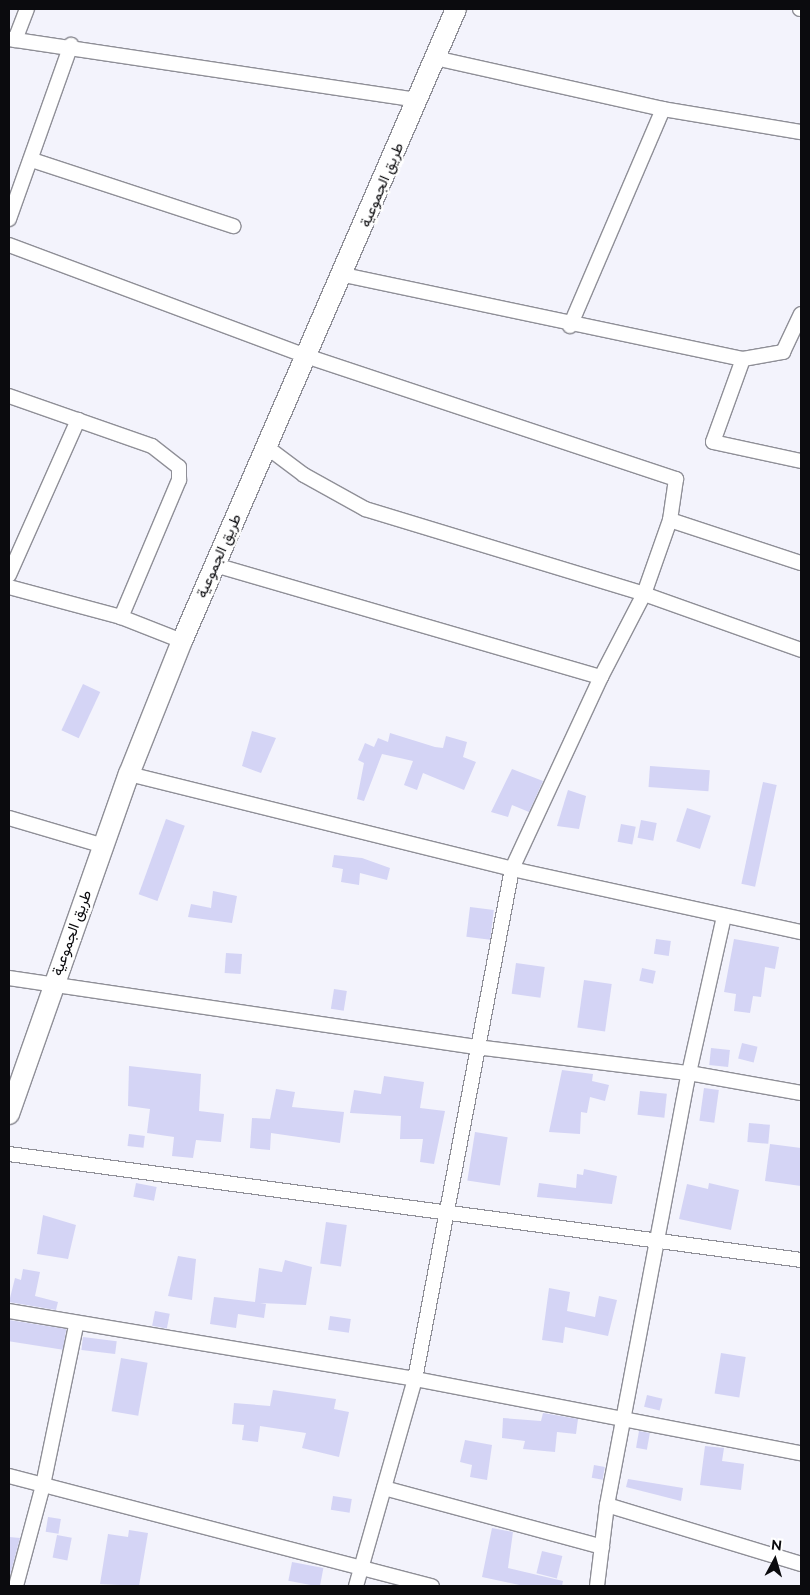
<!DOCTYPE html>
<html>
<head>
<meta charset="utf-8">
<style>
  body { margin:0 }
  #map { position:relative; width:810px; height:1595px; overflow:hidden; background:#f3f3fc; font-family:Raleway,Vazirmatn,sans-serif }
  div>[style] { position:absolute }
  .building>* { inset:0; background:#d4d4f5; transform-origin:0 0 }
  .roads { filter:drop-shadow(1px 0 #8f8f97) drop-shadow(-1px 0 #8f8f97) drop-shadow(0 1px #8f8f97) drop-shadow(0 -1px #8f8f97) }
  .street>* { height:14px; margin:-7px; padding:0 7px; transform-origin:7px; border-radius:7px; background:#fff }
  .secondary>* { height:20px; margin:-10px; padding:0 10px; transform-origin:10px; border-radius:10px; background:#fff }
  span { translate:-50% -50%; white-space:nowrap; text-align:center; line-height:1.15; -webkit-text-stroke:5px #fff; paint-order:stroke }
  .street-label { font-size:15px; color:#0b0b0e }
  .frame { position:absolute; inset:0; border:10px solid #0b0b0e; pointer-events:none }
  .north { position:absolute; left:750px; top:1535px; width:50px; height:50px; -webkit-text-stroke:4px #fff; paint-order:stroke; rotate:6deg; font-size:14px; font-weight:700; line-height:20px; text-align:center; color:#0b0b0e }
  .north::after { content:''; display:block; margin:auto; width:18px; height:22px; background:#0b0b0e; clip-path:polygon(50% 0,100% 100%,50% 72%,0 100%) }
</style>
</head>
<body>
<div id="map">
  <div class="building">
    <i style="left:83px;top:684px;width:19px;height:51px;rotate:25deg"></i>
    <i style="clip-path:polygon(252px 731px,276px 738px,261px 773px,242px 766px)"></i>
    <i style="clip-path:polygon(390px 733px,435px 747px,443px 748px,446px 736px,467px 742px,463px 757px,476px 762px,464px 790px,423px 773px,417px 790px,404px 785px,413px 761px,382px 754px,364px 801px,357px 799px,364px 763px,358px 760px,365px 743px,374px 747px,378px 738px,388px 742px)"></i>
    <i style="left:650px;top:766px;width:60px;height:21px;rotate:4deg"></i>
    <i style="clip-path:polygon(512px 769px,543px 781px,529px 812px,512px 805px,508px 817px,491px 812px)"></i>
    <i style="left:763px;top:782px;width:14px;height:104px;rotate:12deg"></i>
    <i style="clip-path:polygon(568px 790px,586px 796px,579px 829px,557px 826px)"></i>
    <i style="left:687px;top:808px;width:25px;height:35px;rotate:18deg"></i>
    <i style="left:166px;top:819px;width:20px;height:80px;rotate:20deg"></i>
    <i style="left:641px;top:820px;width:16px;height:18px;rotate:11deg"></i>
    <i style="left:621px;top:824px;width:15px;height:18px;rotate:11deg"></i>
    <i style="clip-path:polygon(334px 855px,362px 858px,390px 868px,387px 880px,360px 873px,359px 885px,341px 882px,343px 869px,332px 867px)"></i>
    <i style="clip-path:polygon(213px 891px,237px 896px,232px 923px,188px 917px,191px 904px,211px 908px)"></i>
    <i style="left:470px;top:907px;width:24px;height:30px;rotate:7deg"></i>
    <i style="left:656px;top:939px;width:15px;height:15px;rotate:8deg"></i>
    <i style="clip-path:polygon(734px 939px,779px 947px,775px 969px,765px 967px,761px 997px,753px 996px,750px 1013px,734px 1011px,736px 994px,724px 992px)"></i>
    <i style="left:226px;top:953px;width:16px;height:20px;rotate:4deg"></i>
    <i style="left:516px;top:963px;width:29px;height:31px;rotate:8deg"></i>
    <i style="left:642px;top:968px;width:14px;height:13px;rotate:12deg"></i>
    <i style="left:584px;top:980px;width:28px;height:48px;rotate:8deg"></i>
    <i style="left:334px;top:989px;width:13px;height:20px;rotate:9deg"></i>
    <i style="left:742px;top:1043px;width:16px;height:16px;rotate:14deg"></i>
    <i style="left:711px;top:1048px;width:19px;height:17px;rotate:6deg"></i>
    <i style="clip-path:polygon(129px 1066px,201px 1074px,199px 1111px,224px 1114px,221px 1142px,196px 1140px,193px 1158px,172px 1156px,174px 1137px,147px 1133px,150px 1109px,128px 1106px)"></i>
    <i style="clip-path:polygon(562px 1070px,593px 1074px,592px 1081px,609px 1085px,605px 1101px,590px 1097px,587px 1113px,581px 1112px,580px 1134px,549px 1132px)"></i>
    <i style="clip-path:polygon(384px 1076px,424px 1082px,420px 1108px,445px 1111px,434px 1164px,420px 1162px,423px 1139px,400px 1139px,401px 1116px,350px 1113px,354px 1090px,381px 1094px)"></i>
    <i style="left:704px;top:1088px;width:15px;height:33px;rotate:8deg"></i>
    <i style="clip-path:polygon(276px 1089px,295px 1092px,292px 1107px,344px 1112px,340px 1143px,271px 1133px,270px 1150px,250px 1148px,252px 1118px,270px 1119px)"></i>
    <i style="left:640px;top:1091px;width:27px;height:24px;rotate:6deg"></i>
    <i style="left:749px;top:1123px;width:21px;height:19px;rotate:5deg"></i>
    <i style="left:475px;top:1132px;width:33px;height:49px;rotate:9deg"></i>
    <i style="left:129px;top:1134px;width:16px;height:12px;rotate:7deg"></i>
    <i style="clip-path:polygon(770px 1144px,801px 1148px,801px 1186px,765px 1181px)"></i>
    <i style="clip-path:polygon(584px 1169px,617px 1176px,612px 1204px,537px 1197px,539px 1183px,576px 1188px,577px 1174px,583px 1175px)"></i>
    <i style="left:136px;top:1183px;width:21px;height:14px;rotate:11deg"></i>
    <i style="clip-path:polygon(709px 1183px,739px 1190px,731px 1230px,679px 1219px,687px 1184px,708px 1189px)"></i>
    <i style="clip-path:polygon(43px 1215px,76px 1225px,68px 1259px,37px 1254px)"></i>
    <i style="left:326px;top:1222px;width:21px;height:42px;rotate:8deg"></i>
    <i style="clip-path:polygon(178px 1256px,196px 1259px,192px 1300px,168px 1296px)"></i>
    <i style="clip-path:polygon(285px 1260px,312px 1267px,306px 1305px,260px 1303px,266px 1304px,264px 1318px,238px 1314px,236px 1328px,210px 1324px,214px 1297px,255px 1302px,259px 1268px,282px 1272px)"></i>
    <i style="clip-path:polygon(23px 1269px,40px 1272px,35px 1296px,58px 1302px,56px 1310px,9px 1302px,15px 1278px,21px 1280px)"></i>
    <i style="clip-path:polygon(549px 1288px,570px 1292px,567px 1311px,595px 1317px,599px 1296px,617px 1300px,608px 1336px,565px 1327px,563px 1343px,542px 1340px)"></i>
    <i style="left:155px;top:1311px;width:15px;height:15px;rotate:11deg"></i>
    <i style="left:330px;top:1316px;width:21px;height:14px;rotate:8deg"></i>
    <i style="left:9px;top:1320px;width:58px;height:21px;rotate:9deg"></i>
    <i style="left:83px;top:1337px;width:34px;height:13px;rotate:7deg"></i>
    <i style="left:721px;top:1353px;width:25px;height:41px;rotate:9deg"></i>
    <i style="left:121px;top:1358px;width:27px;height:54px;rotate:10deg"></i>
    <i style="clip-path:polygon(273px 1390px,336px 1399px,334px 1409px,349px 1412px,339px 1457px,302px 1448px,306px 1433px,260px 1426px,258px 1442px,242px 1440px,244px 1425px,232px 1424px,234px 1403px,270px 1406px)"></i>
    <i style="left:647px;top:1395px;width:16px;height:12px;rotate:14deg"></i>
    <i style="clip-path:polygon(543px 1413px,578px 1419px,576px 1434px,557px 1432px,555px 1452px,523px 1449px,525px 1441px,502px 1438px,503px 1418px,541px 1421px)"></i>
    <i style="left:639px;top:1431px;width:11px;height:17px;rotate:10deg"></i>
    <i style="clip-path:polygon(465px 1440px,492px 1445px,487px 1480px,470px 1477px,472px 1465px,460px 1462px)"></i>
    <i style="clip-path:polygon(705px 1446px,724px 1448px,722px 1461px,744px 1464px,741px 1490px,700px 1485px)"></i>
    <i style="left:594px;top:1465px;width:11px;height:13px;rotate:10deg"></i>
    <i style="clip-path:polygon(628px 1479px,683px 1488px,681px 1501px,626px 1487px)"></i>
    <i style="left:333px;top:1496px;width:19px;height:14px;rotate:9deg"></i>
    <i style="left:48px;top:1517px;width:13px;height:15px;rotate:9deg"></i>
    <i style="clip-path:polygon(492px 1528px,513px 1532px,508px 1568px,563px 1581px,562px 1586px,524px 1586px,482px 1577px)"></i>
    <i style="clip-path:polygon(129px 1530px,148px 1533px,139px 1586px,100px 1584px,108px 1534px,128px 1537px)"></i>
    <i style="left:57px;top:1535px;width:15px;height:23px;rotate:11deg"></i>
    <i style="clip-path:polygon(9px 1537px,20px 1538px,9px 1579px)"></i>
    <i style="left:542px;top:1551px;width:21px;height:23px;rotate:14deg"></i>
    <i style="left:292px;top:1562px;width:32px;height:19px;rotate:11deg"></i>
  </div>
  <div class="roads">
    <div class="street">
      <i style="left:800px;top:9px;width:1px"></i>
      <i style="left:9px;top:39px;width:414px;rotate:8.5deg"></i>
      <i style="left:15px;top:40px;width:33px;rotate:-69deg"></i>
      <i style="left:435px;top:58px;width:234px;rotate:12.6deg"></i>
      <i style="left:663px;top:109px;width:140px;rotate:9.5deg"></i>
      <i style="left:32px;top:160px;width:212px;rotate:18.2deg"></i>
      <i style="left:9px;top:219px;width:185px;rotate:-70.4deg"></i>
      <i style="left:9px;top:245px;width:320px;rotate:20.5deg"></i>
      <i style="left:309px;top:357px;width:387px;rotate:18.4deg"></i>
      <i style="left:676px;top:479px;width:41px;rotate:98.3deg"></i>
      <i style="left:670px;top:520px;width:78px;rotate:109.4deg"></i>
      <i style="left:644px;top:594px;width:93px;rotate:117.4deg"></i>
      <i style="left:601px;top:677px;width:212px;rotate:114.9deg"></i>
      <i style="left:512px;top:869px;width:519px;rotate:100.77deg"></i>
      <i style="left:415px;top:1379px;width:215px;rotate:105.9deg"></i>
      <i style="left:344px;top:275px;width:408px;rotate:11.9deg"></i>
      <i style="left:743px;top:359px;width:41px;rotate:-9.9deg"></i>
      <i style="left:783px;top:352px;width:42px;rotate:-64.7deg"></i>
      <i style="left:570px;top:326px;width:236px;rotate:-66.8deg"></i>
      <i style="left:743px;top:359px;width:88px;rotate:109.9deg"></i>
      <i style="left:713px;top:442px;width:90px;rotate:12.2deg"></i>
      <i style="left:9px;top:396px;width:151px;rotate:19.3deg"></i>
      <i style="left:152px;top:446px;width:34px;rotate:38deg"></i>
      <i style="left:179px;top:467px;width:13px;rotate:90deg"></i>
      <i style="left:179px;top:480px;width:149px;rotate:112.9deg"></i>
      <i style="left:268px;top:448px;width:45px;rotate:36.9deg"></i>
      <i style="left:304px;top:475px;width:70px;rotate:29.1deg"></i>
      <i style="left:365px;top:509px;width:292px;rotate:16.9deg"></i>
      <i style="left:644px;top:594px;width:167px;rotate:19.6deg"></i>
      <i style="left:670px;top:520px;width:138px;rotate:18.2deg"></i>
      <i style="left:215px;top:565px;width:402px;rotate:16.2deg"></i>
      <i style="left:9px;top:575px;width:170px;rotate:-66deg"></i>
      <i style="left:9px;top:587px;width:116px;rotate:15deg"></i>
      <i style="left:121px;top:617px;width:66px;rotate:21.5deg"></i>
      <i style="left:129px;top:774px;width:395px;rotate:13.9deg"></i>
      <i style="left:512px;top:869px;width:296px;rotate:12.3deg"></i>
      <i style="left:9px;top:818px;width:99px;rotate:16.4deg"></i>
      <i style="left:9px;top:978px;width:472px;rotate:8.4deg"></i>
      <i style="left:476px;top:1047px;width:215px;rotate:7deg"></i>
      <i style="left:689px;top:1073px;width:114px;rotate:10.1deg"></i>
      <i style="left:9px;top:1154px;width:799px;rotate:7.62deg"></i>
      <i style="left:9px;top:1311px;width:412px;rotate:9.5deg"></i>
      <i style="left:415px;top:1379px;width:393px;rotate:10.9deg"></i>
      <i style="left:9px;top:1476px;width:437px;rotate:14.6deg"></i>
      <i style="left:384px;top:1488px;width:226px;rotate:15.1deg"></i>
      <i style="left:607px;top:1505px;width:203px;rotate:16.9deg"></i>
      <i style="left:16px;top:1586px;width:105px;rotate:-75deg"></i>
      <i style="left:43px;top:1485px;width:162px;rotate:-78.3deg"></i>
      <i style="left:597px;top:1586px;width:82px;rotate:-83deg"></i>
      <i style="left:607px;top:1505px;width:440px;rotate:-79.3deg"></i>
      <i style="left:689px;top:1073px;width:161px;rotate:-77.4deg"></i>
    </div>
    <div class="secondary">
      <i style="left:9px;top:1114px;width:361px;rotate:-70.6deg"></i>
      <i style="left:129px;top:774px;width:143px;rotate:-68.3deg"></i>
      <i style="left:182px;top:641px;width:689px;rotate:-66.56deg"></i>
    </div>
  </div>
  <div class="street-label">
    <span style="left:382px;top:185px;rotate:-67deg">طريق الجموعية</span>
    <span style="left:219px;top:556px;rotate:-66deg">طريق الجموعية</span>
    <span style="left:72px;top:933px;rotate:-70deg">طريق الجموعية</span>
  </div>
  <div class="frame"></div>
  <div class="north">N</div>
</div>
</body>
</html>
